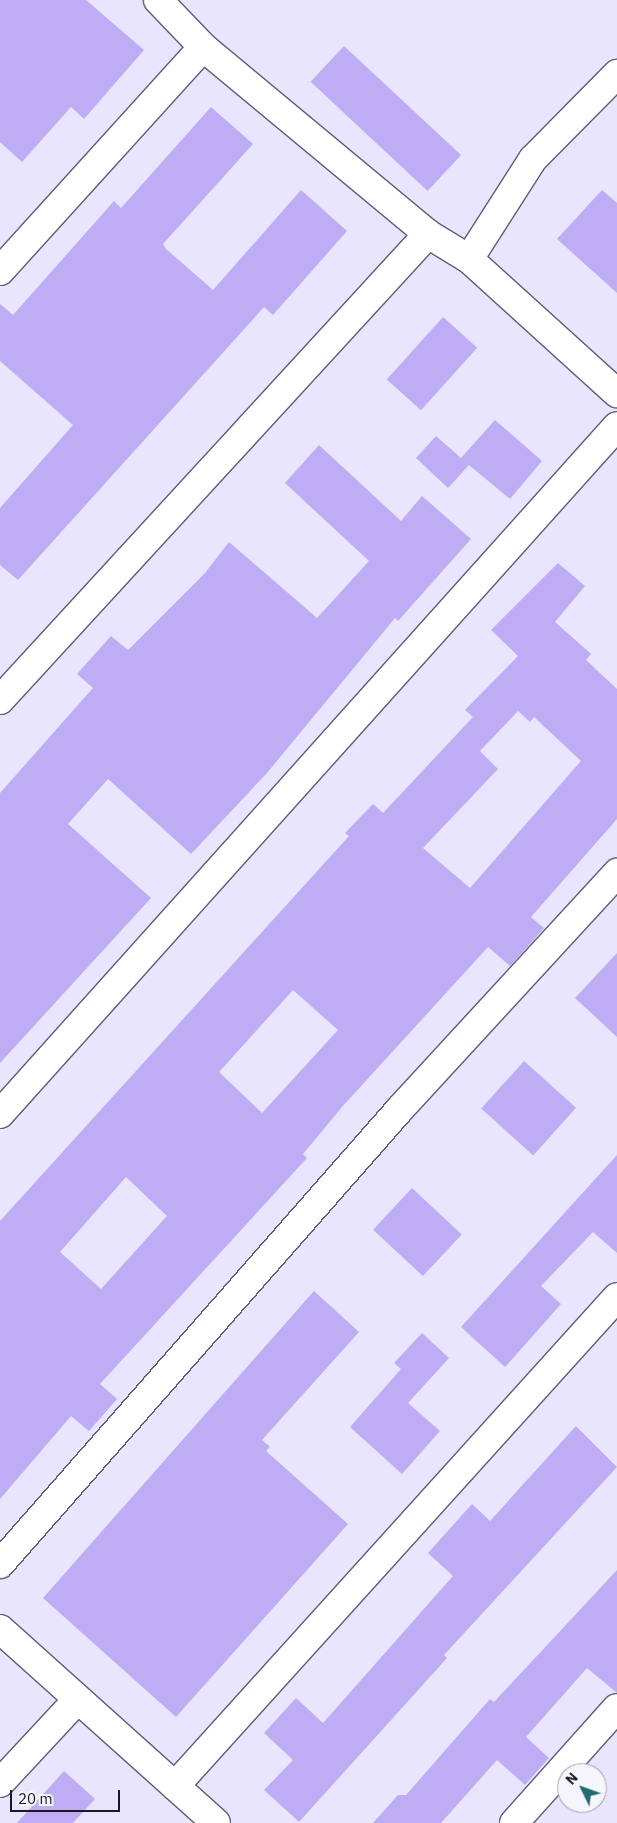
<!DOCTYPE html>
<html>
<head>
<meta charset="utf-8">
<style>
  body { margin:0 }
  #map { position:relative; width:617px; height:1823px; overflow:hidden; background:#eae5fe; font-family:"IBM Plex Sans",sans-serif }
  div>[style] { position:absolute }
  .building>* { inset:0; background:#beadf4; transform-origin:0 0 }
  .roads { filter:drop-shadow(1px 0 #625c77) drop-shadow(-1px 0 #625c77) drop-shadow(0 1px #625c77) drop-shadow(0 -1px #625c77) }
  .minor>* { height:28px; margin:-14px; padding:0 14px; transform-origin:14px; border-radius:14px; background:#fff }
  span { translate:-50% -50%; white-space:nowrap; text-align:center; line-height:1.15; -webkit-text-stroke:4px #f7f5fc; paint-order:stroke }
  .north { position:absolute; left:557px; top:1763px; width:50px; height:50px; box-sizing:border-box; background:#f7f5fc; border:1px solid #9f9da5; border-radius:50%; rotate:312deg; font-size:14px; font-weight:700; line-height:20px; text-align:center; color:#1a1823 }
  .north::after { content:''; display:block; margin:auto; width:18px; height:22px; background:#206b73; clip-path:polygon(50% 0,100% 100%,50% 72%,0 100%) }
  .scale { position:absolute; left:10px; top:1790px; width:110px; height:22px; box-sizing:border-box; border:2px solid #1a1823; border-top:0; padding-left:6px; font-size:15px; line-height:18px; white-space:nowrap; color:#1a1823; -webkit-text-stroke:4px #f7f5fc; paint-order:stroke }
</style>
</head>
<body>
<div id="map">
  <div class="building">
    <i style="clip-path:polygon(0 0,86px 0,144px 50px,84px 119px,71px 107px,22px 162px,0 142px)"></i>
    <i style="left:344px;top:46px;width:160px;height:49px;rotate:43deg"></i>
    <i style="clip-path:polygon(211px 107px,253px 144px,163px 244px,166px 249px,213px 290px,301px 190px,347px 231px,273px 315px,264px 307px,18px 580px,0 565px,0 508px,73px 425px,0 361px,0 304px,13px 315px,114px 201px,121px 208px)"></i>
    <i style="clip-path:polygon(602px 190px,617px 203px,617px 293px,557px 239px)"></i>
    <i style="left:443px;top:317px;width:46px;height:84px;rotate:42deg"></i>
    <i style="clip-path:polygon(495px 420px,542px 461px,510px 499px,469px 465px,448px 488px,416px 458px,436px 436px,461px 458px)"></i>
    <i style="clip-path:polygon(319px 445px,401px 521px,422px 496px,471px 539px,398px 621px,395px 618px,267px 773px,191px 854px,108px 779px,68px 824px,151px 898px,0 1063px,0 793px,93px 688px,77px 674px,111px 636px,128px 650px,205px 573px,229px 542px,317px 618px,369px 561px,285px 483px)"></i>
    <i style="clip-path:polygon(evenodd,558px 563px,585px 586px,555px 622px,591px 654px,586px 660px,617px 689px,617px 819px,531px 917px,544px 928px,529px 945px,510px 966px,488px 947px,342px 1107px,303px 1154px,307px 1158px,100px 1384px,117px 1399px,89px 1431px,71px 1416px,0 1499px,0 1221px,349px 836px,345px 833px,373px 804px,383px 813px,473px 717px,465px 710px,518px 656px,491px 630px,558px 563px,518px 711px,530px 722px,534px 717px,581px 761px,470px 888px,423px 848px,498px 769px,480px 751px,518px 711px,558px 563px,293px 990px,338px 1030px,262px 1113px,219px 1072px,293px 990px,558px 563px,126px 1177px,167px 1216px,101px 1289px,60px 1252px,126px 1177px)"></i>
    <i style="clip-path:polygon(617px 953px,617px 1037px,575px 998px)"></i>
    <i style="left:524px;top:1061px;width:70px;height:64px;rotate:42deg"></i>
    <i style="clip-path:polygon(617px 1155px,617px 1253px,593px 1232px,541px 1286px,561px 1304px,505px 1367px,461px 1327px)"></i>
    <i style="left:412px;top:1188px;width:68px;height:57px;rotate:43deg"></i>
    <i style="clip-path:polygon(314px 1291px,359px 1332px,262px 1440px,270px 1447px,266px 1451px,348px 1524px,176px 1717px,43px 1598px)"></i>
    <i style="clip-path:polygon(422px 1333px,449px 1358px,408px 1403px,440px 1431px,402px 1474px,350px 1427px,401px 1369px,394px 1363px)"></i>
    <i style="clip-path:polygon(576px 1426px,617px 1467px,444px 1655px,447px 1658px,299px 1822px,264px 1790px,293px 1760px,264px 1733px,296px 1698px,323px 1723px,453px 1576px,428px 1553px,472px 1504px,490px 1521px)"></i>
    <i style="clip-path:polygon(617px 1570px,617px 1693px,587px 1668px,526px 1737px,549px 1758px,525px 1785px,497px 1760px,441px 1823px,373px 1823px,398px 1795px,406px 1795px,490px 1699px,494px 1702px)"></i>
    <i style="clip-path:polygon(64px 1771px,95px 1799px,73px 1823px,17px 1823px)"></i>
  </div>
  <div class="roads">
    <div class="minor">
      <i style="left:158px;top:0;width:65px;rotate:46.2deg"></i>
      <i style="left:203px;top:47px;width:293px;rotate:39.7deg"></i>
      <i style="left:428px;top:234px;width:48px;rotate:31.4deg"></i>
      <i style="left:469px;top:259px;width:200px;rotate:42.2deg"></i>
      <i style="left:469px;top:259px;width:119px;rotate:-57.4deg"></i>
      <i style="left:533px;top:159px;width:120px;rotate:-45.3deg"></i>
      <i style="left:0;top:271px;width:302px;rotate:-47.8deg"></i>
      <i style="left:0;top:700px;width:633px;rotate:-47.43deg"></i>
      <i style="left:0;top:1114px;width:924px;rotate:-48.11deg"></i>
      <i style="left:0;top:1564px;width:606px;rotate:-48.68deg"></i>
      <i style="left:400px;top:1109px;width:321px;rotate:-47.4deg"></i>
      <i style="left:0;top:1629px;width:290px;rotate:41.9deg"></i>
      <i style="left:0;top:1783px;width:113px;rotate:-47.1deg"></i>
      <i style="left:175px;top:1786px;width:659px;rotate:-47.89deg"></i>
      <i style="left:514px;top:1823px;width:154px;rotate:-48.2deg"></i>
    </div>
  </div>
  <div class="north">N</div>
  <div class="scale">20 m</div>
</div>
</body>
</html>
